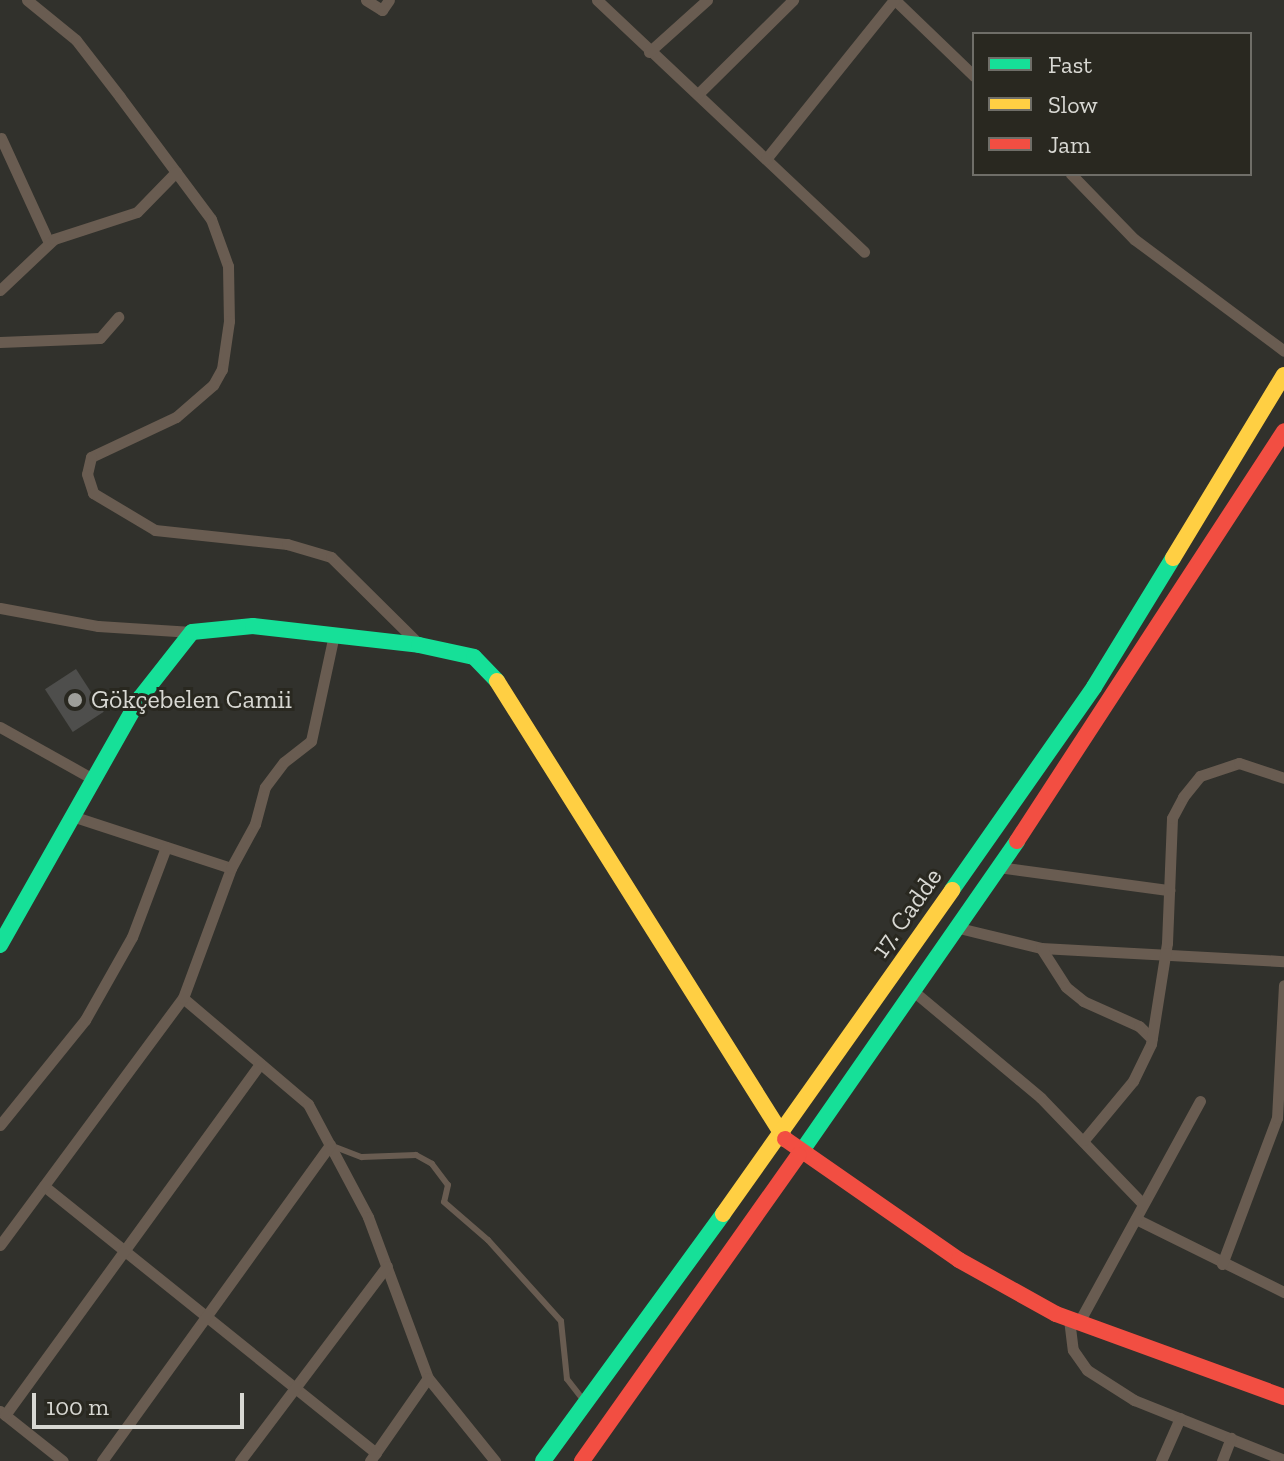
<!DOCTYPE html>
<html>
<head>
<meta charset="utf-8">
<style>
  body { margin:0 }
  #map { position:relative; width:1284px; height:1461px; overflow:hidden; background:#31312c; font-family:"Zilla Slab",serif }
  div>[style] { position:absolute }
  .building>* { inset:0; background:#4e4e4c; transform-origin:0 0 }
  .lane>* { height:6px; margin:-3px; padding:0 3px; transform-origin:3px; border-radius:3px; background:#695c51 }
  .street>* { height:11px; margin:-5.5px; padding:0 5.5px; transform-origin:5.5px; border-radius:5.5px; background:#695c51 }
  .fast>* { height:16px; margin:-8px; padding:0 8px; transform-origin:8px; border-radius:8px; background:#16e098 }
  .slow>* { height:16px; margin:-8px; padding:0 8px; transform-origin:8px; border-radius:8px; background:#ffcf43 }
  .jam>* { height:16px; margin:-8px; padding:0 8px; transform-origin:8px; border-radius:8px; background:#f24e42 }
  .dots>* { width:22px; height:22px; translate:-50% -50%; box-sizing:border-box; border:4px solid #292820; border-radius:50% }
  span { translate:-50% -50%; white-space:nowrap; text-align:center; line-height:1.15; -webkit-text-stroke:6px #292820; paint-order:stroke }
  .poi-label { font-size:26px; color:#d8d8d3 }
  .left { translate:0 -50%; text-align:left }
  .street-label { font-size:26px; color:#d8d8d3 }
  .legend { position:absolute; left:972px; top:32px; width:280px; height:144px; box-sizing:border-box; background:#292820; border:2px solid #6f6e68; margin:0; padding:10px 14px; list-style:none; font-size:24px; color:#d8d8d3 }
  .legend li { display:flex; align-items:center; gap:16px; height:40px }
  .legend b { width:40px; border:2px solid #6f6e68 }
  .scale { position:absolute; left:32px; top:1393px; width:212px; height:36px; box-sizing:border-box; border:4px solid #d8d8d3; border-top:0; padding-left:10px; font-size:24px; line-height:28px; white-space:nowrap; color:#d8d8d3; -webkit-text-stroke:6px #292820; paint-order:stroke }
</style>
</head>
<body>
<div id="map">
  <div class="building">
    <i style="left:76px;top:669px;width:51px;height:37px;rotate:57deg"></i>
  </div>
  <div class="lane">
    <i style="left:330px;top:1145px;width:34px;rotate:21deg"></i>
    <i style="left:362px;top:1157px;width:54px;rotate:-2.1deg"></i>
    <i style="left:416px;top:1155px;width:18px;rotate:29deg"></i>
    <i style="left:432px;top:1164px;width:26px;rotate:53deg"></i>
    <i style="left:448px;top:1185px;width:17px;rotate:103deg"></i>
    <i style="left:444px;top:1202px;width:58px;rotate:40.8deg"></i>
    <i style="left:488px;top:1240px;width:109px;rotate:48deg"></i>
    <i style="left:561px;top:1321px;width:58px;rotate:84.1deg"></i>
    <i style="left:567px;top:1379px;width:28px;rotate:52deg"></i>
  </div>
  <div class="street">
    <i style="left:27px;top:0;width:63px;rotate:39.2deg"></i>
    <i style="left:76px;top:40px;width:72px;rotate:52.3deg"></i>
    <i style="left:120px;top:97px;width:152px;rotate:53.3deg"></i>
    <i style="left:211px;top:219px;width:50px;rotate:70.1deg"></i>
    <i style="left:228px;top:266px;width:55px;rotate:89deg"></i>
    <i style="left:229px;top:321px;width:49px;rotate:98.3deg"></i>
    <i style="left:222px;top:369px;width:18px;rotate:119deg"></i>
    <i style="left:213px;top:385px;width:49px;rotate:139.1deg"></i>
    <i style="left:176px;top:417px;width:94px;rotate:154.8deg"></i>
    <i style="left:91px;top:457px;width:17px;rotate:103deg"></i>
    <i style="left:87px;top:474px;width:20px;rotate:72deg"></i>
    <i style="left:93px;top:493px;width:72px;rotate:30.8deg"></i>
    <i style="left:155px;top:530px;width:133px;rotate:6.1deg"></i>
    <i style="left:287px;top:544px;width:46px;rotate:16.5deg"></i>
    <i style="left:331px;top:557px;width:124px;rotate:44.7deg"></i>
    <i style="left:366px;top:0;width:19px;rotate:32deg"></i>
    <i style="left:382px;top:10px;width:12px;rotate:-55deg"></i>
    <i style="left:597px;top:0;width:367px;rotate:43.3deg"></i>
    <i style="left:895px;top:0;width:110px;rotate:43.9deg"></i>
    <i style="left:649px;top:52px;width:78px;rotate:-41.9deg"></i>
    <i style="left:698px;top:94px;width:134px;rotate:-44.7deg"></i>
    <i style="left:1px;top:138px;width:115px;rotate:65.4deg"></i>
    <i style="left:766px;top:159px;width:204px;rotate:-51.2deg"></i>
    <i style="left:1071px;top:174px;width:91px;rotate:45.9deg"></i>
    <i style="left:1134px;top:239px;width:187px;rotate:36.7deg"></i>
    <i style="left:0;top:290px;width:74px;rotate:-43.4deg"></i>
    <i style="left:54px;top:239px;width:87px;rotate:-18deg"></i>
    <i style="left:137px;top:212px;width:56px;rotate:-45.7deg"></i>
    <i style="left:0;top:342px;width:100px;rotate:-2.3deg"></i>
    <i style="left:100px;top:338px;width:28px;rotate:-49deg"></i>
    <i style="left:0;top:608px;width:100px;rotate:10.4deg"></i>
    <i style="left:98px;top:626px;width:94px;rotate:3.7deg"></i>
    <i style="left:0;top:727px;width:109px;rotate:29.2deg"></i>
    <i style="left:75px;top:817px;width:164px;rotate:18.1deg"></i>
    <i style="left:998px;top:867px;width:173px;rotate:7.7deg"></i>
    <i style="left:959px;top:928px;width:84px;rotate:13.7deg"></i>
    <i style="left:1041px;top:948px;width:243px;rotate:3.1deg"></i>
    <i style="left:1041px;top:948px;width:46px;rotate:57.3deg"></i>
    <i style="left:1066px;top:987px;width:22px;rotate:39deg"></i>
    <i style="left:1083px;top:1001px;width:61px;rotate:24.1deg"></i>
    <i style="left:1139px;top:1026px;width:18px;rotate:45deg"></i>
    <i style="left:912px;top:990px;width:168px;rotate:39.9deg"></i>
    <i style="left:1041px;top:1098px;width:146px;rotate:46.1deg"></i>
    <i style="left:183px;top:998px;width:164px;rotate:40.3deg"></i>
    <i style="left:308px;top:1104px;width:128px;rotate:62deg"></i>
    <i style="left:368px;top:1217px;width:172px;rotate:69.6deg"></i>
    <i style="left:428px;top:1378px;width:107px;rotate:51.1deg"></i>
    <i style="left:0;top:1125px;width:135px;rotate:-51deg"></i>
    <i style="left:85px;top:1020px;width:95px;rotate:-60.5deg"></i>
    <i style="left:132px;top:937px;width:96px;rotate:-69.3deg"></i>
    <i style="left:1084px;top:1140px;width:77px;rotate:-50.3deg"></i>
    <i style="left:1133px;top:1081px;width:41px;rotate:-64.1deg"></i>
    <i style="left:1151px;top:1044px;width:102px;rotate:-81deg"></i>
    <i style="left:1167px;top:943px;width:125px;rotate:-87.7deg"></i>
    <i style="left:1172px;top:818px;width:24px;rotate:-62deg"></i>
    <i style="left:1183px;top:797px;width:27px;rotate:-51deg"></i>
    <i style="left:1200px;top:776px;width:41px;rotate:-18.4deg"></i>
    <i style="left:1239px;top:763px;width:47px;rotate:18.4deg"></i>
    <i style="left:44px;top:1186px;width:426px;rotate:38.8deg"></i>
    <i style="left:1136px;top:1219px;width:165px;rotate:26.3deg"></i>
    <i style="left:0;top:1245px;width:307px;rotate:-53.5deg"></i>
    <i style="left:183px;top:998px;width:139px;rotate:-69.7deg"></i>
    <i style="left:231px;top:868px;width:50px;rotate:-61.4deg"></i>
    <i style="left:255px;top:824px;width:38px;rotate:-75deg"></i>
    <i style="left:265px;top:787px;width:31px;rotate:-53deg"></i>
    <i style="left:284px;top:762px;width:34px;rotate:-38deg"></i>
    <i style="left:311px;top:741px;width:108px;rotate:-77.8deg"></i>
    <i style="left:1222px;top:1264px;width:156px;rotate:-69.4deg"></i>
    <i style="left:1277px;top:1118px;width:133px;rotate:-87deg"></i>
    <i style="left:1069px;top:1319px;width:31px;rotate:83deg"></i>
    <i style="left:1073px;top:1350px;width:24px;rotate:55deg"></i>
    <i style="left:1087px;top:1370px;width:56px;rotate:32.6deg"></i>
    <i style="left:1134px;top:1400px;width:162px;rotate:21.8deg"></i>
    <i style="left:1079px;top:1322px;width:252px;rotate:-61.3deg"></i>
    <i style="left:0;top:1411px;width:80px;rotate:38.4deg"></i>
    <i style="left:5px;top:1415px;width:434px;rotate:-54deg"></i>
    <i style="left:102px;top:1461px;width:390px;rotate:-54.2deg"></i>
    <i style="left:240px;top:1461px;width:244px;rotate:-53deg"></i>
    <i style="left:370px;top:1461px;width:101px;rotate:-55.1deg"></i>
    <i style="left:1161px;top:1461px;width:47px;rotate:-66.2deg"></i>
    <i style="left:1222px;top:1461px;width:25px;rotate:-69deg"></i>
  </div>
  <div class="fast">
    <i style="left:952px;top:890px;width:248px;rotate:-55deg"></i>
    <i style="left:1094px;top:687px;width:151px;rotate:-58.5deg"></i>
    <i style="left:0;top:945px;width:284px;rotate:-60.5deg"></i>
    <i style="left:140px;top:698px;width:84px;rotate:-51.8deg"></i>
    <i style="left:192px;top:632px;width:61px;rotate:-5.6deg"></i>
    <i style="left:253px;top:626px;width:167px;rotate:6.5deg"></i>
    <i style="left:419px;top:645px;width:56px;rotate:12.3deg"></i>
    <i style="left:474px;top:657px;width:33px;rotate:46deg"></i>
    <i style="left:799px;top:1155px;width:382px;rotate:-55.2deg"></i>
    <i style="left:543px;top:1461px;width:306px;rotate:-53.9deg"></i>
  </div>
  <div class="slow">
    <i style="left:1173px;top:558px;width:214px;rotate:-58.8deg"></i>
    <i style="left:497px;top:681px;width:541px;rotate:57.84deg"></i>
    <i style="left:723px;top:1214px;width:397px;rotate:-54.7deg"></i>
  </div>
  <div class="jam">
    <i style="left:1017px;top:841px;width:489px;rotate:-56.9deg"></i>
    <i style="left:785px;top:1139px;width:212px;rotate:34.8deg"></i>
    <i style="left:959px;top:1260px;width:111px;rotate:29.1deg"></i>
    <i style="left:1056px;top:1314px;width:243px;rotate:20deg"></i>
    <i style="left:582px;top:1461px;width:375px;rotate:-54.7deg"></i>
  </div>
  <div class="dots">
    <i style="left:75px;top:700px;background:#9e9e99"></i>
  </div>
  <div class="poi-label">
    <span class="left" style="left:91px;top:700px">Gökçebelen Camii</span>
  </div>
  <div class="street-label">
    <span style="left:907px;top:913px;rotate:-55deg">17. Cadde</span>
  </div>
  <ul class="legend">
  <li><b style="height:10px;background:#16e098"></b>Fast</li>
  <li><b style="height:10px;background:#ffcf43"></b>Slow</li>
  <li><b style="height:10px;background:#f24e42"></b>Jam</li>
  </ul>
  <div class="scale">100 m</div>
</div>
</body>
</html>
